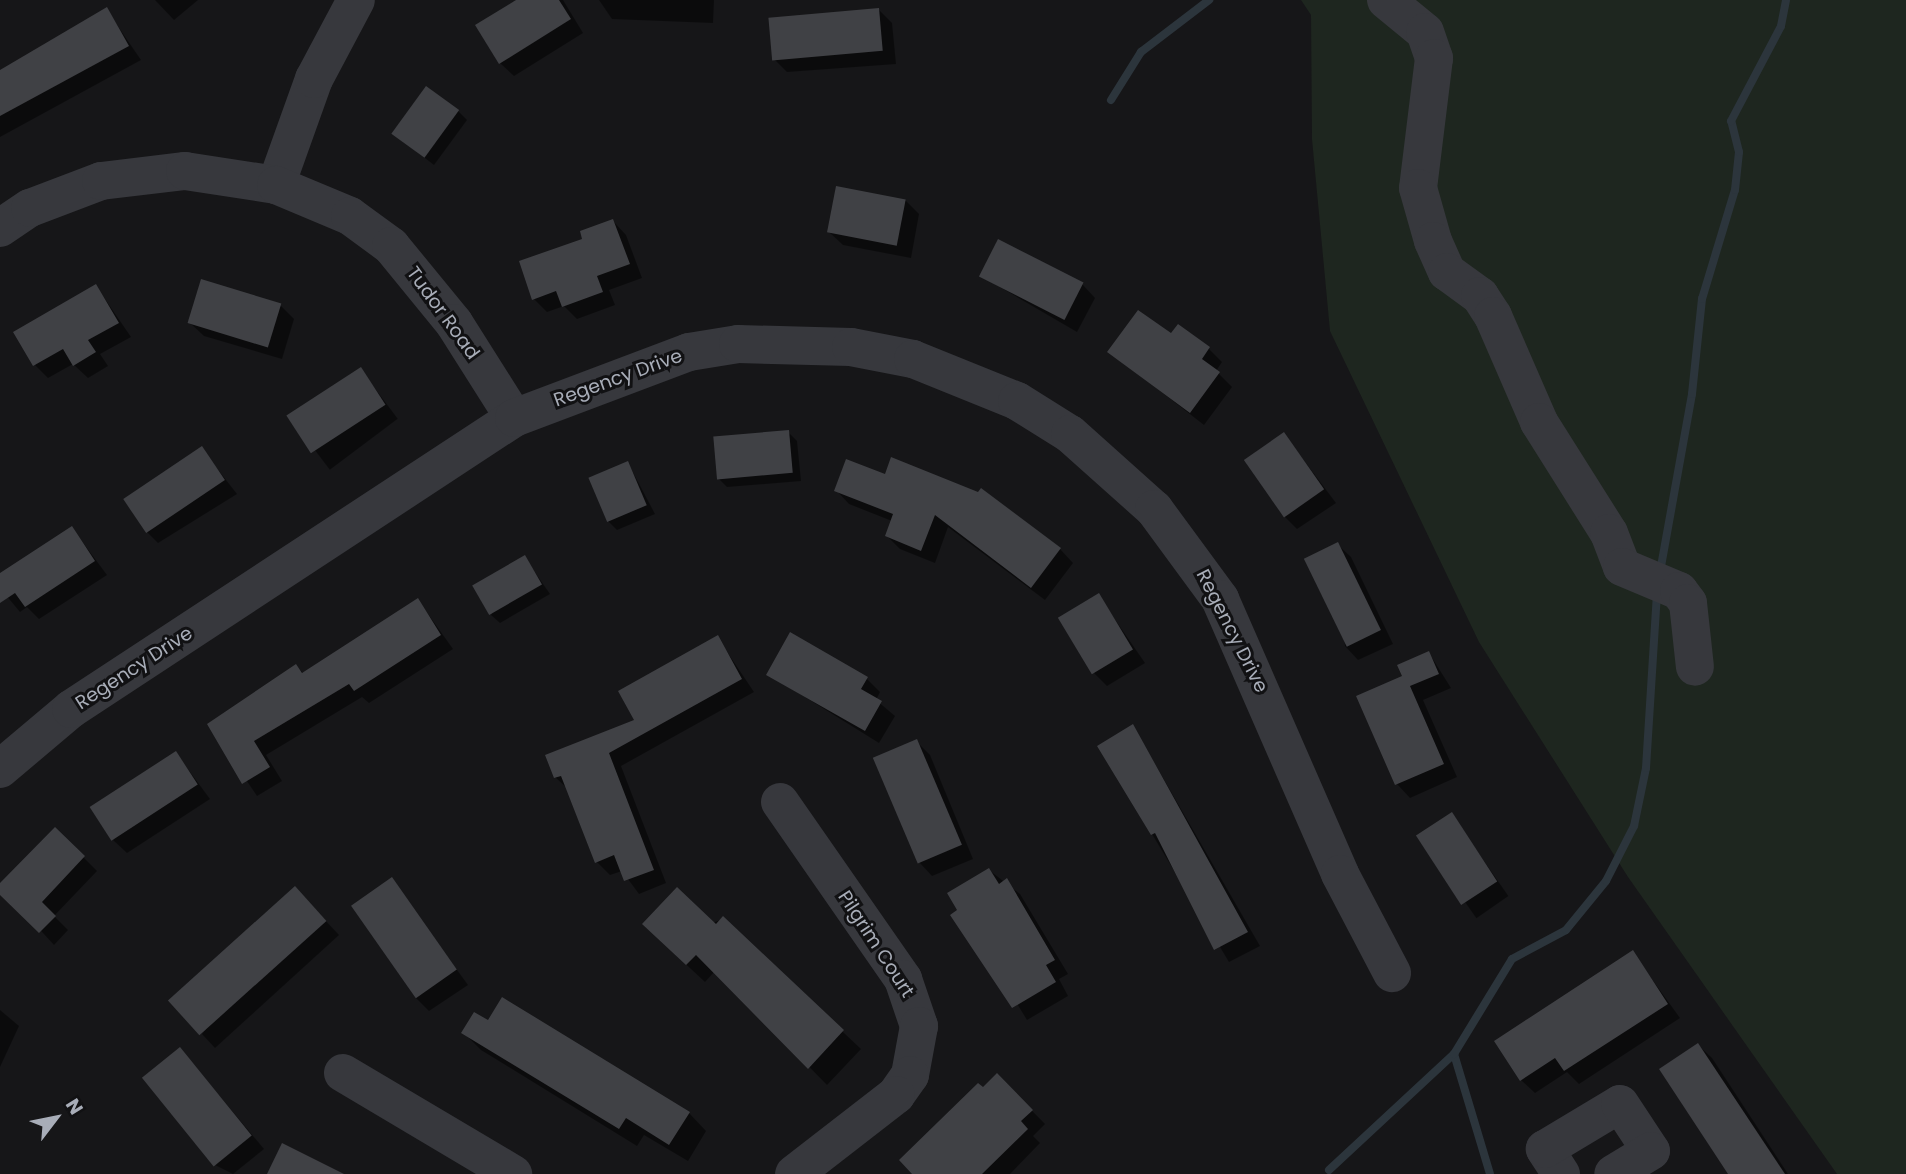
<!DOCTYPE html>
<html>
<head>
<meta charset="utf-8">
<style>
  body { margin:0 }
  #map { position:relative; width:1906px; height:1174px; overflow:hidden; background:#161618; font-family:Poppins,sans-serif }
  div>[style] { position:absolute }
  .green>* { inset:0; background:#1e261f }
  .shadow>* { inset:0; background:#0007; transform-origin:0 0 }
  .stream>* { height:8px; margin:-4px; padding:0 4px; transform-origin:4px; border-radius:4px; background:#2c353c }
  .building>* { inset:0; background:#404145; transform-origin:0 0 }
  .minor>* { height:38px; margin:-19px; padding:0 19px; transform-origin:19px; border-radius:19px; background:#37383d }
  span { translate:-50% -50%; white-space:nowrap; text-align:center; line-height:1.15; -webkit-text-stroke:6px #111113; paint-order:stroke }
  .street-label { font-size:19px; color:#a8adb8 }
  .north { position:absolute; left:21px; top:1083px; width:70px; height:70px; -webkit-text-stroke:5px #111113; paint-order:stroke; rotate:58deg; font-size:19px; font-weight:700; line-height:28px; text-align:center; color:#a8adb8 }
  .north::after { content:''; display:block; margin:auto; width:24px; height:32px; background:#a8adb8; clip-path:polygon(50% 0,100% 100%,50% 72%,0 100%) }
</style>
</head>
<body>
<div id="map">
  <div class="green">
    <i style="clip-path:polygon(1301px 0,1906px 0,1906px 1174px,1837px 1174px,1628px 877px,1479px 642px,1330px 331px,1312px 139px,1311px 15px)"></i>
  </div>
  <div class="shadow">
    <i style="clip-path:polygon(155px 0,198px 0,174px 20px)"></i>
    <i style="clip-path:polygon(519px 0,563px 0,583px 33px,514px 76px,500px 63px)"></i>
    <i style="clip-path:polygon(599px 0,714px 0,713px 23px,612px 19px)"></i>
    <i style="clip-path:polygon(106px 9px,141px 60px,0 137px,0 72px)"></i>
    <i style="clip-path:polygon(879px 10px,892px 23px,896px 64px,787px 72px,774px 59px)"></i>
    <i style="clip-path:polygon(458px 111px,467px 120px,434px 165px,394px 134px)"></i>
    <i style="clip-path:polygon(905px 200px,919px 214px,911px 258px,843px 245px,829px 232px)"></i>
    <i style="clip-path:polygon(613px 221px,626px 235px,642px 278px,609px 290px,615px 305px,577px 319px,564px 306px,547px 312px,534px 299px)"></i>
    <i style="clip-path:polygon(981px 276px,1082px 284px,1095px 298px,1077px 332px)"></i>
    <i style="clip-path:polygon(96px 286px,131px 337px,100px 354px,108px 366px,88px 378px,73px 364px,48px 378px,35px 365px)"></i>
    <i style="clip-path:polygon(280px 305px,294px 319px,282px 359px,204px 336px,190px 323px)"></i>
    <i style="clip-path:polygon(1171px 336px,1209px 349px,1222px 362px,1216px 371px,1232px 387px,1204px 425px,1110px 352px)"></i>
    <i style="left:361px;top:370px;width:61px;height:85px;rotate:53deg"></i>
    <i style="clip-path:polygon(788px 432px,797px 441px,801px 481px,727px 487px,718px 478px)"></i>
    <i style="clip-path:polygon(1284px 434px,1336px 503px,1297px 529px,1284px 516px)"></i>
    <i style="clip-path:polygon(201px 448px,237px 494px,158px 543px,145px 530px)"></i>
    <i style="clip-path:polygon(847px 461px,1060px 549px,1073px 563px,1045px 600px,948px 527px,935px 563px,900px 549px,887px 536px,892px 521px,849px 504px,836px 490px)"></i>
    <i style="clip-path:polygon(628px 463px,655px 514px,617px 530px,608px 521px)"></i>
    <i style="clip-path:polygon(72px 528px,107px 575px,39px 619px,27px 607px,20px 612px,0 588px,0 575px)"></i>
    <i style="clip-path:polygon(1337px 544px,1351px 557px,1393px 644px,1358px 660px,1345px 646px)"></i>
    <i style="clip-path:polygon(525px 558px,550px 594px,500px 623px,491px 615px)"></i>
    <i style="clip-path:polygon(1098px 595px,1145px 663px,1107px 686px,1094px 673px)"></i>
    <i style="clip-path:polygon(418px 600px,453px 649px,369px 703px,362px 697px,266px 755px,282px 781px,257px 796px,209px 725px,296px 666px,304px 674px)"></i>
    <i style="clip-path:polygon(717px 637px,754px 692px,621px 766px,666px 883px,639px 894px,622px 871px,610px 875px,597px 862px,569px 790px,555px 777px,636px 721px)"></i>
    <i style="clip-path:polygon(1429px 653px,1451px 688px,1423px 700px,1457px 777px,1410px 798px,1397px 784px,1358px 697px,1404px 677px)"></i>
    <i style="clip-path:polygon(768px 674px,867px 679px,880px 692px,876px 700px,895px 716px,879px 743px)"></i>
    <i style="clip-path:polygon(1133px 726px,1260px 946px,1229px 962px,1152px 834px)"></i>
    <i style="clip-path:polygon(917px 742px,930px 755px,973px 859px,932px 876px,919px 862px)"></i>
    <i style="clip-path:polygon(176px 753px,210px 799px,127px 853px,113px 840px)"></i>
    <i style="left:1451px;top:814px;width:100px;height:39px;rotate:55deg"></i>
    <i style="clip-path:polygon(55px 829px,97px 871px,54px 916px,68px 930px,54px 945px,0 886px)"></i>
    <i style="clip-path:polygon(989px 870px,1020px 894px,1068px 974px,1059px 979px,1068px 996px,1027px 1020px,960px 911px)"></i>
    <i style="clip-path:polygon(391px 879px,468px 985px,429px 1011px,416px 998px)"></i>
    <i style="clip-path:polygon(308px 902px,339px 935px,215px 1048px,202px 1034px)"></i>
    <i style="clip-path:polygon(723px 919px,861px 1049px,827px 1085px,715px 971px,705px 982px,662px 942px)"></i>
    <i style="clip-path:polygon(1633px 953px,1680px 1018px,1579px 1084px,1567px 1072px,1535px 1093px,1521px 1080px)"></i>
    <i style="clip-path:polygon(0 1010px,19px 1026px,0 1067px)"></i>
    <i style="clip-path:polygon(463px 1032px,689px 1113px,706px 1131px,688px 1161px,644px 1135px,637px 1146px,481px 1050px)"></i>
    <i style="clip-path:polygon(1698px 1045px,1712px 1058px,1788px 1174px,1730px 1174px)"></i>
    <i style="clip-path:polygon(180px 1049px,264px 1149px,233px 1174px,215px 1165px)"></i>
    <i style="clip-path:polygon(997px 1075px,1045px 1124px,1033px 1136px,1040px 1143px,1010px 1174px,915px 1174px)"></i>
  </div>
  <div class="stream">
    <i style="left:1111px;top:100px;width:57px;rotate:-58deg"></i>
    <i style="left:1141px;top:52px;width:86px;rotate:-37.4deg"></i>
    <i style="left:1660px;top:572px;width:181px;rotate:-79.8deg"></i>
    <i style="left:1692px;top:394px;width:96px;rotate:-84deg"></i>
    <i style="left:1702px;top:299px;width:114px;rotate:-73.2deg"></i>
    <i style="left:1735px;top:190px;width:38px;rotate:-84deg"></i>
    <i style="left:1739px;top:152px;width:32px;rotate:-104deg"></i>
    <i style="left:1731px;top:121px;width:107px;rotate:-62.2deg"></i>
    <i style="left:1781px;top:26px;width:26px;rotate:-79deg"></i>
    <i style="left:1454px;top:1054px;width:125px;rotate:73.3deg"></i>
    <i style="left:1329px;top:1170px;width:171px;rotate:-42.9deg"></i>
    <i style="left:1454px;top:1054px;width:111px;rotate:-58.6deg"></i>
    <i style="left:1512px;top:959px;width:61px;rotate:-28.2deg"></i>
    <i style="left:1566px;top:930px;width:63px;rotate:-50.8deg"></i>
    <i style="left:1606px;top:881px;width:62px;rotate:-63deg"></i>
    <i style="left:1634px;top:826px;width:59px;rotate:-78.3deg"></i>
    <i style="left:1646px;top:768px;width:176px;rotate:-86.4deg"></i>
  </div>
  <div class="building">
    <i style="clip-path:polygon(516px 0,559px 0,571px 19px,499px 64px,475px 25px)"></i>
    <i style="clip-path:polygon(107px 7px,129px 46px,0 116px,0 70px)"></i>
    <i style="left:879px;top:8px;width:43px;height:111px;rotate:85deg"></i>
    <i style="left:426px;top:86px;width:41px;height:59px;rotate:36deg"></i>
    <i style="left:836px;top:186px;width:71px;height:47px;rotate:11deg"></i>
    <i style="clip-path:polygon(613px 219px,630px 264px,597px 276px,603px 292px,562px 307px,556px 291px,532px 300px,519px 261px,582px 239px,580px 231px)"></i>
    <i style="left:998px;top:239px;width:96px;height:42px;rotate:27deg"></i>
    <i style="left:201px;top:279px;width:84px;height:46px;rotate:17deg"></i>
    <i style="clip-path:polygon(96px 284px,119px 323px,88px 340px,96px 352px,73px 366px,63px 349px,33px 366px,13px 332px)"></i>
    <i style="clip-path:polygon(1138px 310px,1171px 333px,1178px 324px,1210px 347px,1202px 359px,1220px 372px,1190px 413px,1107px 352px)"></i>
    <i style="left:361px;top:367px;width:45px;height:89px;rotate:57deg"></i>
    <i style="left:789px;top:430px;width:43px;height:76px;rotate:85deg"></i>
    <i style="left:1284px;top:432px;width:70px;height:49px;rotate:55deg"></i>
    <i style="left:202px;top:446px;width:41px;height:95px;rotate:56deg"></i>
    <i style="clip-path:polygon(891px 457px,978px 492px,981px 488px,1061px 548px,1031px 588px,935px 515px,921px 551px,885px 536px,893px 514px,834px 491px,846px 459px,885px 474px)"></i>
    <i style="left:628px;top:461px;width:48px;height:43px;rotate:67deg"></i>
    <i style="clip-path:polygon(72px 526px,95px 561px,25px 607px,15px 593px,0 603px,0 573px)"></i>
    <i style="left:1338px;top:542px;width:98px;height:38px;rotate:64deg"></i>
    <i style="left:525px;top:555px;width:34px;height:61px;rotate:60deg"></i>
    <i style="left:1099px;top:593px;width:66px;height:48px;rotate:59deg"></i>
    <i style="clip-path:polygon(418px 598px,441px 635px,354px 691px,349px 684px,254px 741px,270px 767px,242px 784px,207px 724px,296px 664px,302px 673px)"></i>
    <i style="clip-path:polygon(790px 632px,868px 677px,861px 689px,882px 701px,865px 731px,766px 675px)"></i>
    <i style="clip-path:polygon(718px 635px,742px 679px,609px 753px,654px 870px,624px 881px,614px 855px,595px 863px,561px 776px,554px 778px,545px 755px,634px 720px,618px 691px)"></i>
    <i style="clip-path:polygon(1429px 651px,1439px 674px,1410px 686px,1444px 764px,1395px 785px,1356px 696px,1402px 676px,1397px 665px)"></i>
    <i style="clip-path:polygon(1133px 724px,1248px 932px,1214px 950px,1155px 833px,1151px 835px,1097px 746px)"></i>
    <i style="left:917px;top:739px;width:115px;height:48px;rotate:67deg"></i>
    <i style="left:176px;top:751px;width:40px;height:103px;rotate:57deg"></i>
    <i style="left:1452px;top:812px;width:83px;height:43px;rotate:57deg"></i>
    <i style="clip-path:polygon(55px 827px,85px 856px,42px 902px,56px 916px,39px 933px,0 895px,0 883px)"></i>
    <i style="clip-path:polygon(989px 868px,999px 884px,1007px 878px,1055px 960px,1046px 965px,1056px 982px,1012px 1008px,950px 915px,957px 910px,947px 893px)"></i>
    <i style="left:392px;top:877px;width:113px;height:50px;rotate:55deg"></i>
    <i style="left:295px;top:886px;width:47px;height:171px;rotate:48deg"></i>
    <i style="clip-path:polygon(677px 887px,716px 924px,723px 916px,844px 1030px,808px 1069px,696px 955px,686px 965px,642px 924px)"></i>
    <i style="clip-path:polygon(1633px 950px,1668px 1004px,1564px 1071px,1555px 1058px,1520px 1081px,1494px 1041px)"></i>
    <i style="clip-path:polygon(502px 997px,690px 1112px,669px 1145px,626px 1118px,619px 1129px,461px 1033px,474px 1012px,488px 1020px)"></i>
    <i style="clip-path:polygon(1698px 1043px,1785px 1174px,1728px 1174px,1659px 1069px)"></i>
    <i style="left:180px;top:1047px;width:114px;height:49px;rotate:51deg"></i>
    <i style="clip-path:polygon(997px 1073px,1033px 1110px,1021px 1121px,1028px 1129px,982px 1174px,912px 1174px,899px 1160px,978px 1083px,983px 1087px)"></i>
    <i style="clip-path:polygon(282px 1143px,344px 1174px,267px 1174px)"></i>
  </div>
  <div class="minor">
    <i style="left:1386px;top:0;width:50px;rotate:39.4deg"></i>
    <i style="left:1425px;top:32px;width:28px;rotate:71deg"></i>
    <i style="left:1434px;top:58px;width:131px;rotate:97deg"></i>
    <i style="left:1418px;top:188px;width:55px;rotate:74.2deg"></i>
    <i style="left:1433px;top:241px;width:34px;rotate:66deg"></i>
    <i style="left:1447px;top:272px;width:41px;rotate:36deg"></i>
    <i style="left:1480px;top:296px;width:24px;rotate:57deg"></i>
    <i style="left:1493px;top:316px;width:116px;rotate:66.5deg"></i>
    <i style="left:1539px;top:422px;width:131px;rotate:57.8deg"></i>
    <i style="left:1609px;top:533px;width:36px;rotate:69deg"></i>
    <i style="left:1622px;top:567px;width:62px;rotate:22.8deg"></i>
    <i style="left:1679px;top:591px;width:15px;rotate:53deg"></i>
    <i style="left:1688px;top:603px;width:64px;rotate:83.8deg"></i>
    <i style="left:276px;top:185px;width:113px;rotate:-70.3deg"></i>
    <i style="left:314px;top:79px;width:89px;rotate:-62deg"></i>
    <i style="left:0;top:228px;width:36px;rotate:-34deg"></i>
    <i style="left:30px;top:208px;width:76px;rotate:-20.8deg"></i>
    <i style="left:101px;top:181px;width:85px;rotate:-6.8deg"></i>
    <i style="left:185px;top:171px;width:92px;rotate:8.7deg"></i>
    <i style="left:276px;top:185px;width:80px;rotate:22.7deg"></i>
    <i style="left:350px;top:216px;width:51px;rotate:36.2deg"></i>
    <i style="left:391px;top:246px;width:99px;rotate:50.7deg"></i>
    <i style="left:454px;top:323px;width:112px;rotate:57.7deg"></i>
    <i style="left:0;top:769px;width:93px;rotate:-40.2deg"></i>
    <i style="left:71px;top:709px;width:530px;rotate:-33.3deg"></i>
    <i style="left:514px;top:418px;width:187px;rotate:-20.7deg"></i>
    <i style="left:689px;top:352px;width:50px;rotate:-9.3deg"></i>
    <i style="left:738px;top:344px;width:113px;rotate:1.5deg"></i>
    <i style="left:851px;top:347px;width:63px;rotate:11deg"></i>
    <i style="left:913px;top:359px;width:112px;rotate:22deg"></i>
    <i style="left:1017px;top:401px;width:62px;rotate:31.9deg"></i>
    <i style="left:1070px;top:434px;width:113px;rotate:41.8deg"></i>
    <i style="left:1154px;top:509px;width:112px;rotate:53.7deg"></i>
    <i style="left:1220px;top:599px;width:300px;rotate:66.4deg"></i>
    <i style="left:1340px;top:874px;width:112px;rotate:62.3deg"></i>
    <i style="left:780px;top:802px;width:216px;rotate:55.2deg"></i>
    <i style="left:903px;top:979px;width:50px;rotate:71.2deg"></i>
    <i style="left:919px;top:1026px;width:50px;rotate:100.4deg"></i>
    <i style="left:910px;top:1075px;width:24px;rotate:125deg"></i>
    <i style="left:896px;top:1095px;width:129px;rotate:142.2deg"></i>
    <i style="left:343px;top:1073px;width:198px;rotate:30.7deg"></i>
    <i style="left:1561px;top:1174px;width:30px;rotate:-123deg"></i>
    <i style="left:1545px;top:1149px;width:87px;rotate:-31deg"></i>
    <i style="left:1620px;top:1104px;width:56px;rotate:56.6deg"></i>
    <i style="left:1651px;top:1151px;width:44px;rotate:148.8deg"></i>
  </div>
  <div class="street-label">
    <span style="left:443px;top:313px;rotate:54deg">Tudor Road</span>
    <span style="left:618px;top:378px;rotate:-20deg">Regency Drive</span>
    <span style="left:1232px;top:631px;rotate:63deg">Regency Drive</span>
    <span style="left:134px;top:668px;rotate:-33deg">Regency Drive</span>
    <span style="left:876px;top:944px;rotate:57deg">Pilgrim Court</span>
  </div>
  <div class="north">N</div>
</div>
</body>
</html>
